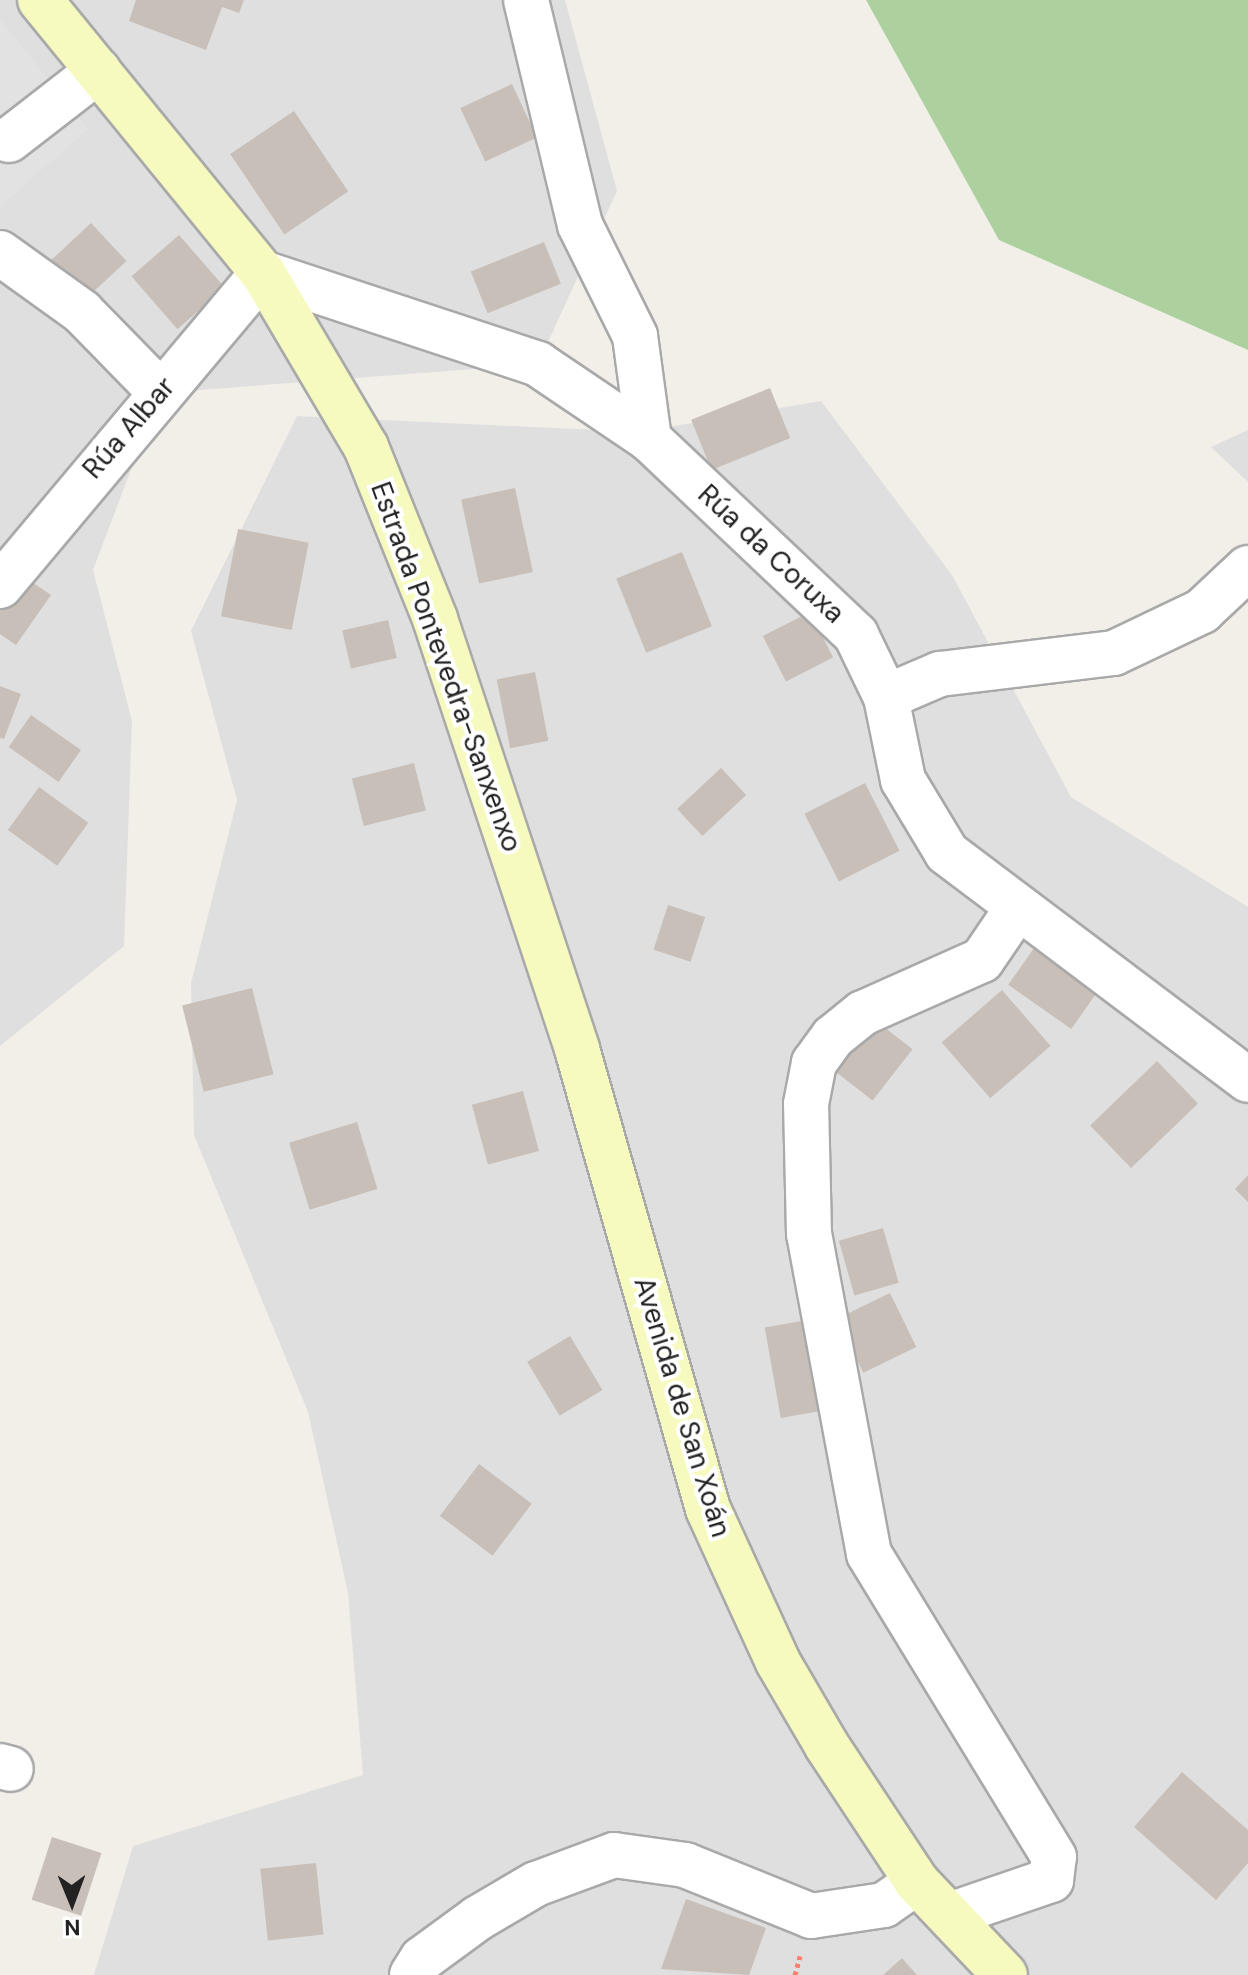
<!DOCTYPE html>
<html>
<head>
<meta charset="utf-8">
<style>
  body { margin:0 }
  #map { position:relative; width:1248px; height:1975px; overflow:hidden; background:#f2efe9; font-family:"DM Sans",sans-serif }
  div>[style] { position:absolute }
  .residential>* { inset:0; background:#e0dfdf }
  .forest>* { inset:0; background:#add19e }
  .parking>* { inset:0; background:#e2e2e2 }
  .building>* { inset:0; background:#c7bfb8; transform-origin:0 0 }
  .path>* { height:5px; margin-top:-2.5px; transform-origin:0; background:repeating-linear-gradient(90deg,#fa8072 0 4px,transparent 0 8px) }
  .roads { filter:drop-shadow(2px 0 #a9a9a9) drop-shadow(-2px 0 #a9a9a9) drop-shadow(0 2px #a9a9a9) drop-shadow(0 -2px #a9a9a9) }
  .street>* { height:44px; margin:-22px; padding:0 22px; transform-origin:22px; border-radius:22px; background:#fff }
  .secondary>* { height:44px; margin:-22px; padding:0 22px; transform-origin:22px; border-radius:22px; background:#f7fabf }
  span { translate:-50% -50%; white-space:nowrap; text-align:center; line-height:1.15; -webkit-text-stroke:8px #fff; paint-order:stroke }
  .street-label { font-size:28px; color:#222 }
  .north { position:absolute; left:32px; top:1863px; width:80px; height:80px; -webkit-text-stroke:6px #fff; paint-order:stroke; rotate:179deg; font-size:22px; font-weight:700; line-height:32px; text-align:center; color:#222 }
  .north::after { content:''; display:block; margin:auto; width:28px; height:36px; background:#222; clip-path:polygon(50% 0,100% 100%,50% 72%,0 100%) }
</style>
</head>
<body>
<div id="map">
  <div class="residential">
    <i style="clip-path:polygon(0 0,565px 0,617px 191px,538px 364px,160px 393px,93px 570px,132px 721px,124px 946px,0 1046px)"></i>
    <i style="clip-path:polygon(821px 401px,952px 575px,1071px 797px,1248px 907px,1248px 1975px,94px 1975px,133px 1846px,363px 1775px,348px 1593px,308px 1412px,194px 1135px,191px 983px,237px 800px,191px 631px,297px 416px,639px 432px)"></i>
    <i style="clip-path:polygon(1248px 430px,1248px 482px,1211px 447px)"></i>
  </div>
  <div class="forest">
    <i style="clip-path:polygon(866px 0,1248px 0,1248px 350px,999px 240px)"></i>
  </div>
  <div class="parking">
    <i style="clip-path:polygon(0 19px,88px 129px,0 207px)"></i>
  </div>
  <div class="building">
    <i style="clip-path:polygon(136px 0,244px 0,239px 13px,222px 7px,206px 50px,129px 21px)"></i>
    <i style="left:512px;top:84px;width:59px;height:57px;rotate:65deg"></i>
    <i style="left:294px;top:111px;width:97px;height:77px;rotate:56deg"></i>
    <i style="left:91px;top:223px;width:52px;height:54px;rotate:47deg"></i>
    <i style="left:179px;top:235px;width:70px;height:63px;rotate:49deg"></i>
    <i style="left:544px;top:242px;width:45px;height:79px;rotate:68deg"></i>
    <i style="left:770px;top:388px;width:54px;height:85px;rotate:68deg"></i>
    <i style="left:515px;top:488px;width:86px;height:55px;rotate:78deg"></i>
    <i style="left:238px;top:529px;width:72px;height:89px;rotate:11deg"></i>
    <i style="left:682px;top:552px;width:80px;height:71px;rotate:68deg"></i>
    <i style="clip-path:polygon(20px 574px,51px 595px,16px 645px,0 634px,0 602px)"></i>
    <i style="left:810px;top:612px;width:51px;height:53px;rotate:63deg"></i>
    <i style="left:388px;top:620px;width:39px;height:47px;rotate:77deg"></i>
    <i style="left:535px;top:672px;width:70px;height:39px;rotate:79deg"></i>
    <i style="clip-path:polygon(0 686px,21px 694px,4px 739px,0 738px)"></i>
    <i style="left:31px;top:715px;width:61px;height:39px;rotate:35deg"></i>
    <i style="left:414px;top:763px;width:49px;height:64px;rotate:76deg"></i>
    <i style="left:721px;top:768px;width:37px;height:60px;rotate:47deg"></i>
    <i style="left:865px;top:783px;width:76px;height:68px;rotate:63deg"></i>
    <i style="left:39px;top:787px;width:61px;height:53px;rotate:36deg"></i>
    <i style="left:668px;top:905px;width:39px;height:47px;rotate:18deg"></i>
    <i style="left:1034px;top:948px;width:77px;height:45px;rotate:35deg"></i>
    <i style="left:252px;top:988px;width:89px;height:72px;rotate:76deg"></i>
    <i style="left:1002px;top:990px;width:74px;height:80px;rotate:49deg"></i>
    <i style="left:870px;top:1016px;width:54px;height:65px;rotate:38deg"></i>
    <i style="left:1157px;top:1061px;width:59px;height:93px;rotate:46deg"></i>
    <i style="left:523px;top:1091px;width:62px;height:53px;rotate:75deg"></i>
    <i style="left:357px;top:1122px;width:70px;height:71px;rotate:73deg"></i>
    <i style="clip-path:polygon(1248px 1175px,1248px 1202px,1235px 1189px)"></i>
    <i style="left:883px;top:1228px;width:57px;height:46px;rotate:74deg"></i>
    <i style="left:890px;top:1293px;width:60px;height:59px;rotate:64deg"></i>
    <i style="left:813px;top:1319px;width:92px;height:49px;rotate:80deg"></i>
    <i style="left:570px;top:1336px;width:63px;height:50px;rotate:59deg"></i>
    <i style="left:479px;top:1464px;width:66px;height:65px;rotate:37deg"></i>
    <i style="clip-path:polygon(1182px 1772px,1248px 1830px,1248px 1863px,1216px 1900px,1134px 1827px)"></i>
    <i style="left:52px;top:1837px;width:52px;height:66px;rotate:18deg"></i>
    <i style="left:316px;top:1863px;width:72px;height:56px;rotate:84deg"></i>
    <i style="clip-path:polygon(686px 1899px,766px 1928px,749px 1975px,661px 1969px)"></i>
    <i style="clip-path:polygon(902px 1958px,917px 1975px,883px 1975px)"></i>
  </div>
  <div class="path">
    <i style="left:795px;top:1975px;width:20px;rotate:-75deg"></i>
  </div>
  <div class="roads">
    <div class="street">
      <i style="left:526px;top:0;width:231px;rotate:76.5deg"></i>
      <i style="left:580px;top:225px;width:124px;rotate:63.6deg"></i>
      <i style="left:635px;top:336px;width:104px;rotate:82.3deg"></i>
      <i style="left:9px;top:140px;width:113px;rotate:-37.8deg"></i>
      <i style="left:0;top:253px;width:101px;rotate:35.7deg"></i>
      <i style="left:82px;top:312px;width:112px;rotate:45.7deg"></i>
      <i style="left:0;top:586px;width:409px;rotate:-50deg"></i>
      <i style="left:263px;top:273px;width:290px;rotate:18.3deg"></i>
      <i style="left:538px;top:364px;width:134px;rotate:34deg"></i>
      <i style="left:649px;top:439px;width:285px;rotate:43.4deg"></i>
      <i style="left:856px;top:635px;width:69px;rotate:64.2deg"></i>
      <i style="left:886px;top:697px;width:85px;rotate:78.4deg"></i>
      <i style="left:903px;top:780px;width:85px;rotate:58.9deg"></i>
      <i style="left:947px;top:853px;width:377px;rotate:37deg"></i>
      <i style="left:886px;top:697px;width:59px;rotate:-23.1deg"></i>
      <i style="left:940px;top:674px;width:175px;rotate:-6.9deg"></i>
      <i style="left:1114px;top:653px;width:98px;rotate:-25.5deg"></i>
      <i style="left:1202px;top:611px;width:63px;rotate:-43.1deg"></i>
      <i style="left:0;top:1766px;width:11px;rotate:15deg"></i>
      <i style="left:949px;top:1915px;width:108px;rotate:-18.9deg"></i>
      <i style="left:1051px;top:1880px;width:23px;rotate:-83deg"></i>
      <i style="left:1054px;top:1857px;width:355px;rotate:-121.4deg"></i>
      <i style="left:869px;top:1554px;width:326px;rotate:-100.6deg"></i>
      <i style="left:809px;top:1234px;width:130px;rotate:-91.3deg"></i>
      <i style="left:806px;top:1104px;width:42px;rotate:-79deg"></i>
      <i style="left:814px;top:1063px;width:32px;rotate:-54deg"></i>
      <i style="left:833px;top:1037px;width:38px;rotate:-39deg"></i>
      <i style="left:863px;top:1013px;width:130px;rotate:-24deg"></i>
      <i style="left:982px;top:960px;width:60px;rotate:-55.8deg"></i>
      <i style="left:412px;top:1975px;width:19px;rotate:-58deg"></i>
      <i style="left:422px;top:1959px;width:69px;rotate:-36.2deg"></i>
      <i style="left:478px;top:1918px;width:67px;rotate:-30.4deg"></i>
      <i style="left:536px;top:1884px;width:83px;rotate:-20.4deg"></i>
      <i style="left:614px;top:1855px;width:72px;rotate:8deg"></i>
      <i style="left:685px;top:1865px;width:136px;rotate:22deg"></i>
      <i style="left:811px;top:1916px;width:74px;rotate:-8.6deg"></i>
      <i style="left:884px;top:1905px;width:40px;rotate:-34.9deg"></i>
    </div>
    <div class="secondary">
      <i style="left:40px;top:0;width:353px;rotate:50.8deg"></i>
      <i style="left:263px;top:273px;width:202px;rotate:59.4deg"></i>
      <i style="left:366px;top:447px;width:185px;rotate:68.1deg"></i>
      <i style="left:435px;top:619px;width:453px;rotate:71.7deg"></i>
      <i style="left:577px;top:1049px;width:478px;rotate:74.1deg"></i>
      <i style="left:708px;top:1509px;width:168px;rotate:65.4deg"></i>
      <i style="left:778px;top:1662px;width:97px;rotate:59.7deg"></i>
      <i style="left:827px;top:1746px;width:163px;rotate:56.5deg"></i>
      <i style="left:917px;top:1882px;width:128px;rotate:46.6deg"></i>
    </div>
  </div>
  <div class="street-label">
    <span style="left:129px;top:428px;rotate:-49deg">Rúa Albar</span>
    <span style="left:771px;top:554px;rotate:43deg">Rúa da Coruxa</span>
    <span style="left:446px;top:667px;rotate:70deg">Estrada Pontevedra-Sanxenxo</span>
    <span style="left:682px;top:1407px;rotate:73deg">Avenida de San Xoán</span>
  </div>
  <div class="north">N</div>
</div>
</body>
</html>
